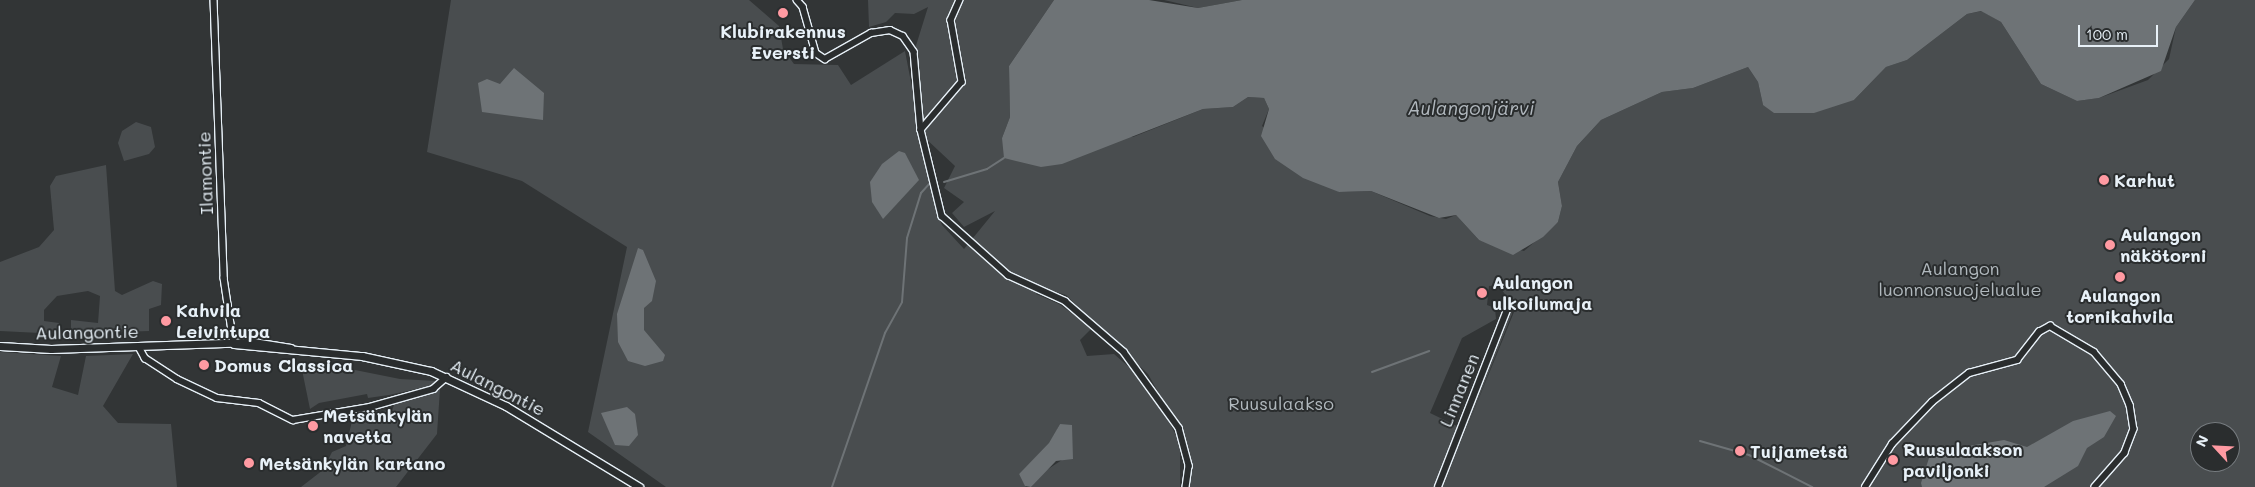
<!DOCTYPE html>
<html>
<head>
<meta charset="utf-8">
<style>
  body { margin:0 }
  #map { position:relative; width:2255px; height:487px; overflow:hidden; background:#323536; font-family:Mali,sans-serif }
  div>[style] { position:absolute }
  .green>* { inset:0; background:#494d4f }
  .water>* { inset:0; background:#6e7376 }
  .stream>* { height:2px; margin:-1px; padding:0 1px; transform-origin:1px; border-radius:1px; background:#6e7376 }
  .roads { filter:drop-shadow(1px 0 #e8f1f8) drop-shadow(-1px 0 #e8f1f8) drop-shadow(0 1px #e8f1f8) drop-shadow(0 -1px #e8f1f8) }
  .minor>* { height:5.5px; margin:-2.75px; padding:0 2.75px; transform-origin:2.75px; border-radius:2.75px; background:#2a2d2e }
  .tertiary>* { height:7px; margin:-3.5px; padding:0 3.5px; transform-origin:3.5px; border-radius:3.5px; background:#2a2d2e }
  .dots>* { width:14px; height:14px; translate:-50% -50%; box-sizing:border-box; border:2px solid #2a2d2e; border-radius:50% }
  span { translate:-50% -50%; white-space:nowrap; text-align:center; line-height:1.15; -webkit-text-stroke:4px #2a2d2e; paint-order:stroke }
  .poi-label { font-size:18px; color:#e8f1f8; font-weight:700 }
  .left { translate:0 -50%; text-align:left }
  .street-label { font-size:18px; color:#e8f1f8 }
  .park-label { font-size:18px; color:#b0b8bd }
  .water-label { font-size:19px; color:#b1b8be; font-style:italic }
  .north { position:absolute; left:2190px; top:422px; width:50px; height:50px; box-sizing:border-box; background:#2a2d2e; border:1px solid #767b7f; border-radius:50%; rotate:295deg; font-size:14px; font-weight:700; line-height:20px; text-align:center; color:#e8f1f8 }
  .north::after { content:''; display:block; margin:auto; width:18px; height:22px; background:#ff9aa2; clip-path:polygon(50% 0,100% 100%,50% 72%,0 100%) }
  .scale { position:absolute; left:2078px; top:25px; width:80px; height:22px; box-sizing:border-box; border:2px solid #e8f1f8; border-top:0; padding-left:6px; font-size:15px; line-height:18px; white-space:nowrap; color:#e8f1f8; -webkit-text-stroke:4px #2a2d2e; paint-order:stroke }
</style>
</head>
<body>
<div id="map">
  <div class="green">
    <i style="clip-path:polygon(evenodd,451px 0,749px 0,779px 26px,783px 49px,794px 64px,838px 65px,851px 85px,905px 51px,935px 207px,942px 225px,964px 249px,995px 211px,964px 227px,952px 213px,964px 202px,944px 188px,955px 166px,924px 137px,914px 52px,928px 7px,914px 14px,895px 13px,886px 22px,869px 27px,868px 0,1054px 0,1009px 66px,1010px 117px,1002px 138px,1133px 137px,1203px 109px,1233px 107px,1248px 97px,1264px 98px,1269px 109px,1262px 126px,1339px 192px,1371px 191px,1430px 216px,1446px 219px,1456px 215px,1479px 240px,1524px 251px,1558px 222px,1562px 206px,1558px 182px,1577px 146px,1601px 120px,1662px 92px,1693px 88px,1748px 67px,1758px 82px,1763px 105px,1854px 100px,1886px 67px,1907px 60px,1967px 14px,1982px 11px,2001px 22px,2041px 84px,2077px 101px,2099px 98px,2148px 80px,2169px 59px,2176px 27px,2195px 0,2255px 0,2255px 487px,1188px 487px,1191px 464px,1187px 444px,1148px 374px,1066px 295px,1043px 288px,1036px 294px,1059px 304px,1092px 328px,1080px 340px,1087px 356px,1114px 354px,1137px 374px,1168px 420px,1180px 443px,1180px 487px,1031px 487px,1039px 475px,1065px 458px,1072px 444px,1060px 424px,1050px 443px,1019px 474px,1026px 487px,666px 487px,588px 432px,627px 247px,522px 181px,427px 152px,451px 0,1498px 285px,1514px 306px,1521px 306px,1514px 312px,1466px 430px,1512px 314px,1509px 305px,1459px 427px,1430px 413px,1462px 338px,1496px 319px,1495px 308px,1487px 305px,1489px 286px,1498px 285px,451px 0,2200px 432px,2230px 432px,2230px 462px,2200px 462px,2200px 432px)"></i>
    <i style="clip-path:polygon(1164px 0,1242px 0,1198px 8px)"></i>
    <i style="clip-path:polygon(136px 122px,151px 127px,155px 147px,149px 154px,124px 161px,118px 143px,122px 131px)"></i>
    <i style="clip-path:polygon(106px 165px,115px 291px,122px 295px,153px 281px,162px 284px,161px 305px,149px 309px,149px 331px,71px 334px,71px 320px,98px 323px,100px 296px,88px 291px,57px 296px,44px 310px,44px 321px,59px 323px,60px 334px,0 331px,0 262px,39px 247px,54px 230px,50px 186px,56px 176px)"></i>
    <i style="clip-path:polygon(0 352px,61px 356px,52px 387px,78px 395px,86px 356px,133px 354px,103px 406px,118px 423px,171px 424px,177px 487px,0 487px)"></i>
    <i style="clip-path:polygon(335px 366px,400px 379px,437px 381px,435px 385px,389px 395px,368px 398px,367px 394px,319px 403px,310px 409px,302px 370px)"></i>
    <i style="clip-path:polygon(440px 389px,437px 434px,396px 487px,301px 487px,323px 470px,332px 452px,346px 446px,354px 413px,392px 410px,395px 403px)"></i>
  </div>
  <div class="water">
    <i style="clip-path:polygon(1054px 0,1149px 0,1198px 8px,1242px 0,2195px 0,2176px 27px,2161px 71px,2099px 98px,2077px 101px,2041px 84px,2001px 22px,1981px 11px,1967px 14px,1907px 60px,1886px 67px,1854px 100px,1814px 113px,1774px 113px,1763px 105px,1758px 82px,1748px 67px,1693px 88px,1662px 92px,1601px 120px,1577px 146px,1558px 182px,1562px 206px,1558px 222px,1543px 237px,1513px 255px,1479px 240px,1456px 215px,1439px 218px,1371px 191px,1339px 192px,1303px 178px,1275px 159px,1261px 136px,1269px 109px,1264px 98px,1248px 97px,1233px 107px,1203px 109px,1062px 164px,1041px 167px,1004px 158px,1002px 138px,1010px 117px,1009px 66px)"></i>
    <i style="clip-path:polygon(514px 68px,544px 93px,543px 120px,482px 112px,478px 83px,487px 79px,500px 84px)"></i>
    <i style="clip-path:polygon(899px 151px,905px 153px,919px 180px,883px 219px,872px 202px,870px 182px,882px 164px)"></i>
    <i style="clip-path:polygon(638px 248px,643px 250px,656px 281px,652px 301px,644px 308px,644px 330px,665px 355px,663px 361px,645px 366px,628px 361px,618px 342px,617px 314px)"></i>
    <i style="clip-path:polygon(627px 407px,635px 414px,638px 435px,629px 446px,615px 445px,601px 413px)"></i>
    <i style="clip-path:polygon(2110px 411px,2116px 416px,2104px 437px,2087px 448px,2078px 466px,2044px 487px,1922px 487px,1921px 483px,1929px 458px,1939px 451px,2004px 440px,2027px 447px,2073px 421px)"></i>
    <i style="clip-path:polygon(1060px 424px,1072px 425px,1073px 459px,1056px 461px,1031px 487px,1025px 486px,1019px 474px,1049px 443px)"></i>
  </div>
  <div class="stream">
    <i style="left:944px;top:182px;width:45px;rotate:-16.8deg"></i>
    <i style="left:987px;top:169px;width:20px;rotate:-33deg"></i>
    <i style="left:1372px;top:372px;width:61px;rotate:-20.2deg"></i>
    <i style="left:1700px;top:441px;width:51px;rotate:15.9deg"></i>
    <i style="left:1749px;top:455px;width:71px;rotate:26.9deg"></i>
    <i style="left:832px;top:487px;width:163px;rotate:-71deg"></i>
    <i style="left:885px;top:333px;width:35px;rotate:-61deg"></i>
    <i style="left:902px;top:302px;width:64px;rotate:-85.5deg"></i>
    <i style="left:907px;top:238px;width:47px;rotate:-72.7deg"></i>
    <i style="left:921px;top:193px;width:13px;rotate:-48deg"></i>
  </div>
  <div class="roads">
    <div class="minor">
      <i style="left:214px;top:0;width:278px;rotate:87.9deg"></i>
      <i style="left:224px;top:278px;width:67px;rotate:81.4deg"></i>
      <i style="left:797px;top:0;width:9px;rotate:49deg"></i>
      <i style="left:803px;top:7px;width:48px;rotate:74.2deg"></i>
      <i style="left:816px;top:53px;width:11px;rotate:34deg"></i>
      <i style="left:825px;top:59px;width:53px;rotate:-29.5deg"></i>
      <i style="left:871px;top:33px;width:19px;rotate:-9deg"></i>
      <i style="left:890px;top:30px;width:14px;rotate:25deg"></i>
      <i style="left:903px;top:36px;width:19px;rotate:55deg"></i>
      <i style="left:914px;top:52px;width:78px;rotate:84.9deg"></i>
      <i style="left:960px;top:0;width:22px;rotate:114deg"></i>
      <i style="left:951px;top:20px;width:63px;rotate:79.9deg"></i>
      <i style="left:962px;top:82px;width:63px;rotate:130.5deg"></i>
      <i style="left:921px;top:130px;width:89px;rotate:76.3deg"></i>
      <i style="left:942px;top:216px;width:89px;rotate:41.8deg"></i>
      <i style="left:1008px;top:275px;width:63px;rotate:24.5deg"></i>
      <i style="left:1065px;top:301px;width:78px;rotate:40.8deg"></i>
      <i style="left:1124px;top:352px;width:94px;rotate:54.1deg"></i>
      <i style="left:1179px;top:428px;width:39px;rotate:75deg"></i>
      <i style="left:1189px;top:466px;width:21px;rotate:98deg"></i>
      <i style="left:139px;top:347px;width:13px;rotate:61deg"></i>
      <i style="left:145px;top:358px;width:38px;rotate:33deg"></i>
      <i style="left:177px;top:379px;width:44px;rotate:25.4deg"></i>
      <i style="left:217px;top:398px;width:42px;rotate:6.8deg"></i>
      <i style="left:259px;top:403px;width:38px;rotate:27deg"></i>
      <i style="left:293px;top:420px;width:78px;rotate:-9.6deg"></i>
      <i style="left:370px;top:407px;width:66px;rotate:-15.9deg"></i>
      <i style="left:433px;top:389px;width:18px;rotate:-41deg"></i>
      <i style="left:1438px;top:487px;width:195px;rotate:-68.7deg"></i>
      <i style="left:1865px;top:487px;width:51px;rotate:-57.9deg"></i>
      <i style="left:1892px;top:444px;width:58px;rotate:-46.4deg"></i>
      <i style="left:1932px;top:402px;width:47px;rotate:-38.1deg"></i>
      <i style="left:1969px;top:373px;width:50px;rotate:-15.2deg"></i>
      <i style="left:2017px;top:360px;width:36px;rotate:-52deg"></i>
      <i style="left:2039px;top:332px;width:13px;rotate:-29deg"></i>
      <i style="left:2050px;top:326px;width:51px;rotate:30.6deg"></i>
      <i style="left:2094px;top:352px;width:42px;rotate:49.8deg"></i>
      <i style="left:2121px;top:384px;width:23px;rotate:67deg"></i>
      <i style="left:2130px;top:405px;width:24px;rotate:81deg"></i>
      <i style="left:2134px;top:429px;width:26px;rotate:111deg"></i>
      <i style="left:2125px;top:453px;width:45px;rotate:131.4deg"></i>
    </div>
    <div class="tertiary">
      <i style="left:234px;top:344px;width:129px;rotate:5.4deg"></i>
      <i style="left:362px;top:356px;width:71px;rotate:12.3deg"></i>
      <i style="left:431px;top:371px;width:83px;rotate:25deg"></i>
      <i style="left:506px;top:406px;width:156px;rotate:31.3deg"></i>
      <i style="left:0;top:346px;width:51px;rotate:3.4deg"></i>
      <i style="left:51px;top:349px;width:202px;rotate:-2deg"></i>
      <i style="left:253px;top:342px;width:38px;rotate:9deg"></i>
    </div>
  </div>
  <div class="dots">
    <i style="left:783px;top:13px;background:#ff9aa2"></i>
    <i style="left:2104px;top:180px;background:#ff9aa2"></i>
    <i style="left:2110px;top:245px;background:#ff9aa2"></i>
    <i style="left:2120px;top:277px;background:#ff9aa2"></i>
    <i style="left:1482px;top:293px;background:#ff9aa2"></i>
    <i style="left:166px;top:321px;background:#ff9aa2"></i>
    <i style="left:204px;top:365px;background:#ff9aa2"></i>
    <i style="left:313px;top:426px;background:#ff9aa2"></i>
    <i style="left:1740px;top:451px;background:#ff9aa2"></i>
    <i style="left:1893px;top:460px;background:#ff9aa2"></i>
    <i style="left:249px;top:463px;background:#ff9aa2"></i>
  </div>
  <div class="poi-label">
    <span style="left:783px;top:42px">Klubirakennus<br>Eversti</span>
    <span class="left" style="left:2114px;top:180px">Karhut</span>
    <span class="left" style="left:2120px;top:245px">Aulangon<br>näkötorni</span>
    <span class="left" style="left:1492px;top:293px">Aulangon<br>ulkoilumaja</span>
    <span style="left:2120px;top:306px">Aulangon<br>tornikahvila</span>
    <span class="left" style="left:176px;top:321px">Kahvila<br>Leivintupa</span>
    <span class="left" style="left:214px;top:365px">Domus Classica</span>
    <span class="left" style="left:323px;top:426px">Metsänkylän<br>navetta</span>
    <span class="left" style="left:1903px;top:460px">Ruusulaakson<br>paviljonki</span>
    <span class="left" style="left:1750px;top:451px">Tuijametsä</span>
    <span class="left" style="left:259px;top:463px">Metsänkylän kartano</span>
  </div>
  <div class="street-label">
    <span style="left:205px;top:173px;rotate:-92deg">Ilamontie</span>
    <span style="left:87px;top:332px;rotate:-1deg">Aulangontie</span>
    <span style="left:498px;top:387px;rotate:27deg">Aulangontie</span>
    <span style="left:1459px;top:390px;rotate:-68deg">Linnanen</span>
  </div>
  <div class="park-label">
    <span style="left:1960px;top:279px">Aulangon<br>luonnonsuojelualue</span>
    <span style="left:1281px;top:403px">Ruusulaakso</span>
  </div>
  <div class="water-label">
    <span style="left:1471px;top:108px">Aulangonjärvi</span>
  </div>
  <div class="north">N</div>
  <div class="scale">100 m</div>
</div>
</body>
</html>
